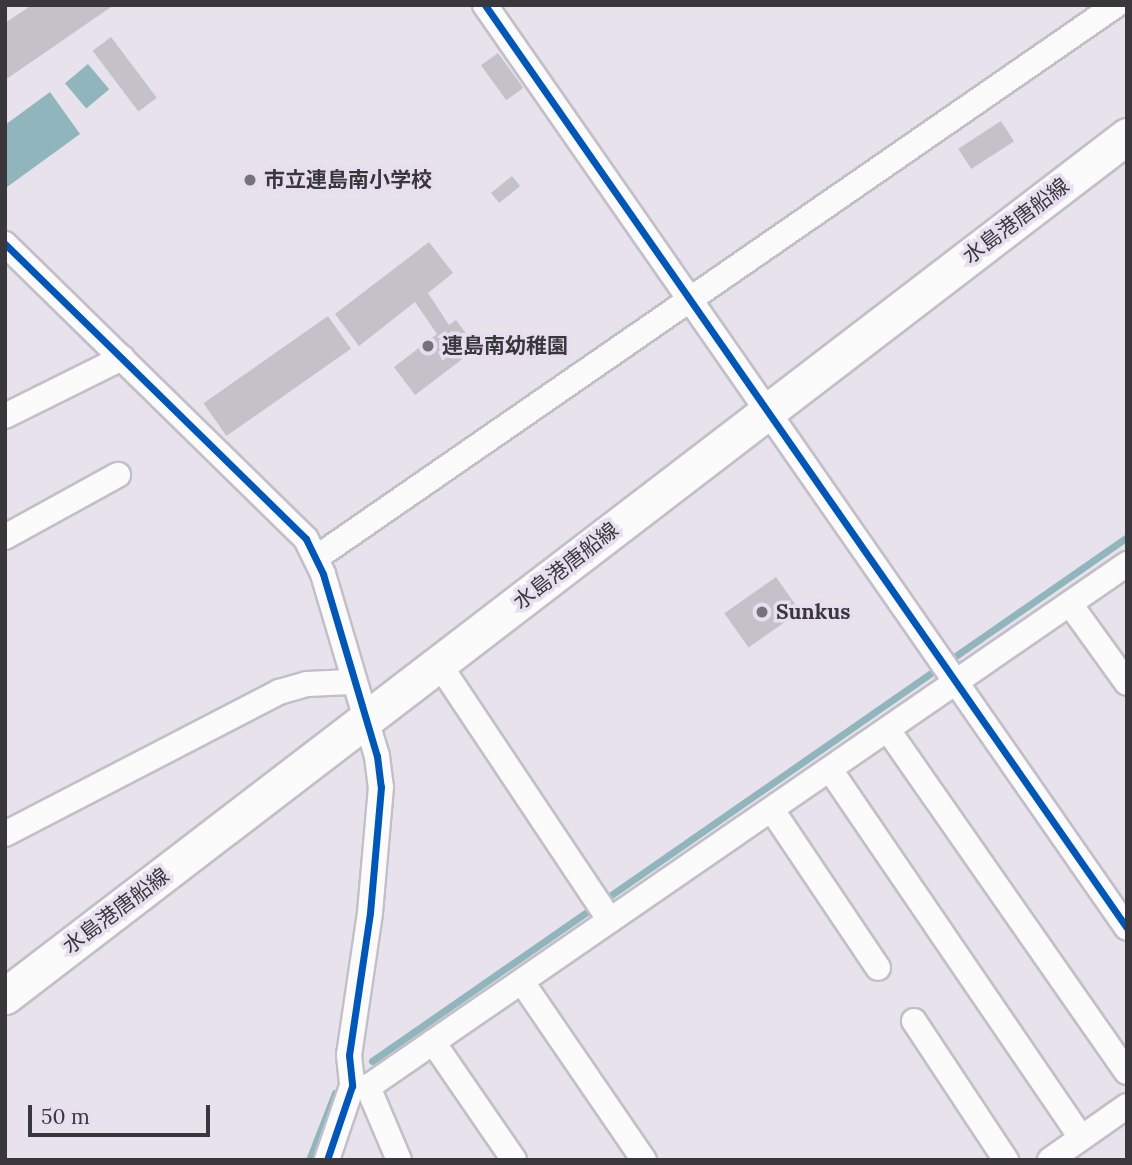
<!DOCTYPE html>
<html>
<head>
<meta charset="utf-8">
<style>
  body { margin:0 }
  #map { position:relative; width:1132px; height:1165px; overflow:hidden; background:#e7e2ec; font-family:Lora,"Noto Sans JP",serif }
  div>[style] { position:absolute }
  .water>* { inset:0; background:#90b5bc; transform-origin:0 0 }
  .stream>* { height:7px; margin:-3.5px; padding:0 3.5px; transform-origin:3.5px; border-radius:3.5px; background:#90b5bc }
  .building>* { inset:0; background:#c4c1c8; transform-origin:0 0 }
  .roads { filter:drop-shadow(2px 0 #c3bfc7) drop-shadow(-2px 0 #c3bfc7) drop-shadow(0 2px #c3bfc7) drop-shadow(0 -2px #c3bfc7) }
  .minor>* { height:24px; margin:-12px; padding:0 12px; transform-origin:12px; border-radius:12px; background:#fbfbfc }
  .secondary>* { height:35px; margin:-17.5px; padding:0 17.5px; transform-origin:17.5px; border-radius:17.5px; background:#fbfbfc }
  .cycleway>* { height:7px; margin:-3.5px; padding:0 3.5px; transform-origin:3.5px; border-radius:3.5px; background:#0057b8 }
  .dots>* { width:19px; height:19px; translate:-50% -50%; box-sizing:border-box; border:4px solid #e7dfef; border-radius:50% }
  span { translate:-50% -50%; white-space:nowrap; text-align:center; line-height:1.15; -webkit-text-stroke:7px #e7dfef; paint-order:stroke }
  .poi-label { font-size:21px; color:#39363c; font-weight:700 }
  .left { translate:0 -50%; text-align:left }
  .street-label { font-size:21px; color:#39363c }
  .frame { position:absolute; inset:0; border:7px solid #39363c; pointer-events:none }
  .scale { position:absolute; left:28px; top:1105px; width:182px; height:32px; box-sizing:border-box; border:4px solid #39363c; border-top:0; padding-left:9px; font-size:21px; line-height:24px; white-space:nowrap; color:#39363c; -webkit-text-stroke:5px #e7dfef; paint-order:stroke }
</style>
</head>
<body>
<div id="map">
  <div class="water">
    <i style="left:88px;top:64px;width:33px;height:30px;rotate:50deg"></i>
    <i style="clip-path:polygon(50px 92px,80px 134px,7px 187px,5px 125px)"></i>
  </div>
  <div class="stream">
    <i style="left:372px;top:1061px;width:919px;rotate:-34.76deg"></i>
    <i style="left:309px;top:1160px;width:72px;rotate:-68.8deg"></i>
  </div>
  <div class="building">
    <i style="clip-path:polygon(32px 5px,114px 5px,5px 80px,5px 23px)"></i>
    <i style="left:111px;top:37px;width:76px;height:23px;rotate:53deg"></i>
    <i style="left:498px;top:53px;width:43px;height:21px;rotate:54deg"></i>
    <i style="left:1001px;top:121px;width:24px;height:51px;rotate:57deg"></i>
    <i style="left:512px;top:176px;width:13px;height:27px;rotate:51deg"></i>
    <i style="clip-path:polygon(429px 242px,453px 273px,428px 293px,449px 325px,456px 320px,477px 348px,415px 395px,394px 367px,437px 334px,415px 302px,359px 346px,335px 314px)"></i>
    <i style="left:328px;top:316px;width:40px;height:152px;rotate:55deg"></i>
    <i style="left:776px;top:577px;width:42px;height:63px;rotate:55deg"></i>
  </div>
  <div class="roads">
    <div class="minor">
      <i style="left:485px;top:5px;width:1124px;rotate:55.18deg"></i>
      <i style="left:5px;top:244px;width:421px;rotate:44.4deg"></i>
      <i style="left:306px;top:539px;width:39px;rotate:64deg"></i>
      <i style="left:323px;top:574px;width:190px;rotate:73.5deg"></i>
      <i style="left:377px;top:756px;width:31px;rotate:83deg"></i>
      <i style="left:381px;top:787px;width:126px;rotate:95deg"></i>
      <i style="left:370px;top:913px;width:144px;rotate:98.4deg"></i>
      <i style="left:349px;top:1055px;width:31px;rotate:84deg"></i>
      <i style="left:352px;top:1086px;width:78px;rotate:108.7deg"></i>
      <i style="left:5px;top:416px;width:131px;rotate:-26.4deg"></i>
      <i style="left:5px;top:537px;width:129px;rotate:-28.8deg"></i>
      <i style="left:316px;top:558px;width:973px;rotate:-34.65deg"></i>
      <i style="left:1070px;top:604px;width:97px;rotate:54.2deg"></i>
      <i style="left:439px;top:664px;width:308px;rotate:56.3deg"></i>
      <i style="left:888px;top:730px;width:417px;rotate:55.1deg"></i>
      <i style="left:831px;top:771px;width:444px;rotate:55.7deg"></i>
      <i style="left:772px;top:810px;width:190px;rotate:56.1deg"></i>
      <i style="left:5px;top:834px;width:309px;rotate:-27.4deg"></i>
      <i style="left:279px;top:692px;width:29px;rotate:-16deg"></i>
      <i style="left:307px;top:684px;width:45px;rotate:-2.5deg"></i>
      <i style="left:522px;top:982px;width:216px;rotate:55.6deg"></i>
      <i style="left:914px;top:1021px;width:167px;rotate:56.5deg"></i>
      <i style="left:433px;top:1042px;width:143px;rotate:55.5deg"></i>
      <i style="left:354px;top:1086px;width:14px;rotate:4deg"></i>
      <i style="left:368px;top:1087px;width:79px;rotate:67deg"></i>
      <i style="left:368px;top:1087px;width:922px;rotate:-34.57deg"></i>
      <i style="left:1050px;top:1160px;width:94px;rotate:-35deg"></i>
    </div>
    <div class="secondary">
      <i style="left:5px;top:996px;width:1414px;rotate:-37.47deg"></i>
    </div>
  </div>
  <div class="cycleway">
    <i style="left:485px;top:5px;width:1124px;rotate:55.18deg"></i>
    <i style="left:5px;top:244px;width:421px;rotate:44.4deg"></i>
    <i style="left:306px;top:539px;width:39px;rotate:64deg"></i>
    <i style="left:323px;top:574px;width:190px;rotate:73.5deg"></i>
    <i style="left:377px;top:756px;width:31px;rotate:83deg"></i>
    <i style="left:381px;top:787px;width:126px;rotate:95deg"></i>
    <i style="left:370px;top:913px;width:144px;rotate:98.4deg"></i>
    <i style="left:349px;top:1055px;width:31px;rotate:84deg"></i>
    <i style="left:352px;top:1086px;width:78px;rotate:108.7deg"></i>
  </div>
  <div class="dots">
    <i style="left:250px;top:180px;background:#76727a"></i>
    <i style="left:428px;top:346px;background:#76727a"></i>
    <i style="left:762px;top:612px;background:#76727a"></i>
  </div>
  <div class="poi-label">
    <span class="left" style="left:264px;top:180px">市立連島南小学校</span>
    <span class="left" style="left:442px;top:346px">連島南幼稚園</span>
    <span class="left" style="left:776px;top:612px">Sunkus</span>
  </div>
  <div class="street-label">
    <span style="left:1016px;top:221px;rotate:-37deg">水島港唐船線</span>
    <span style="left:566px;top:566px;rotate:-38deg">水島港唐船線</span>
    <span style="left:116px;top:911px;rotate:-37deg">水島港唐船線</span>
  </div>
  <div class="frame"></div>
  <div class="scale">50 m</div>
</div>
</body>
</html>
